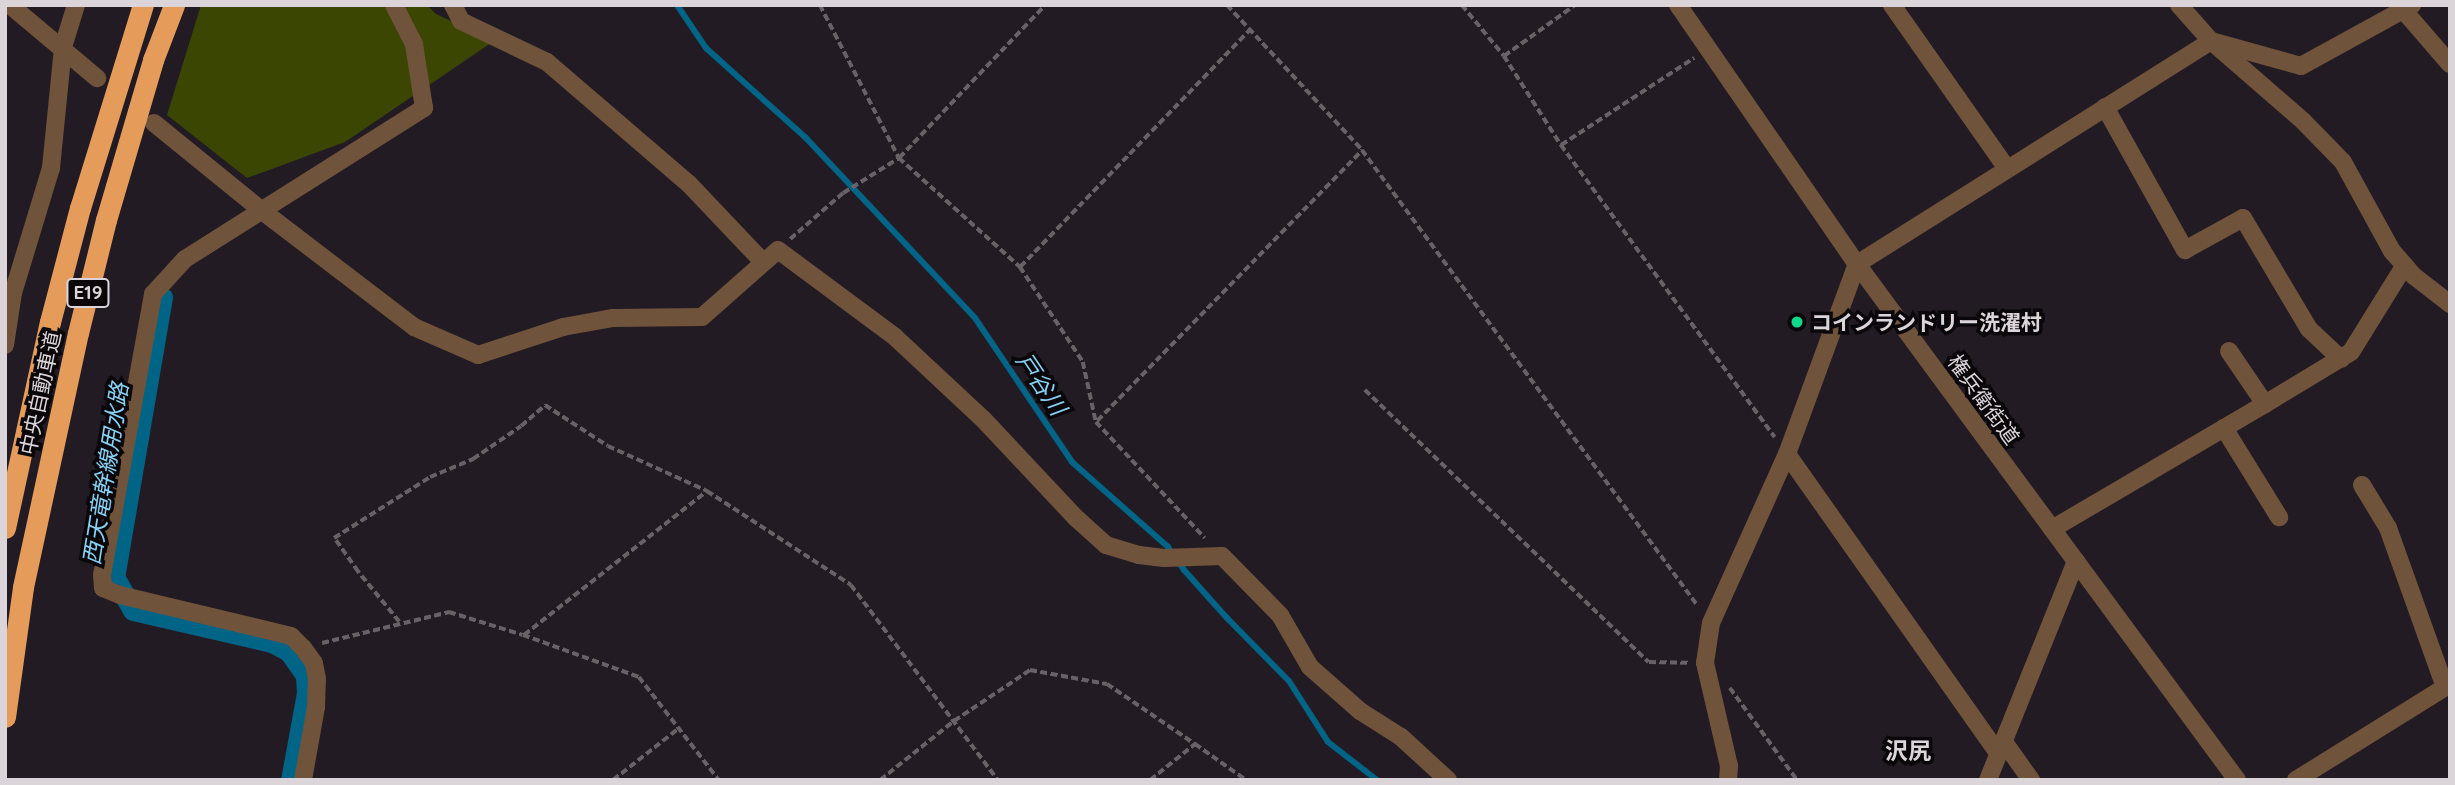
<!DOCTYPE html>
<html>
<head>
<meta charset="utf-8">
<style>
  body { margin:0 }
  #map { position:relative; width:2455px; height:785px; overflow:hidden; background:#231b23; font-family:Quicksand,"Noto Sans JP",sans-serif }
  div>[style] { position:absolute }
  .green>* { inset:0; background:#3c4603 }
  .stream>* { height:6px; margin:-3px; padding:0 3px; transform-origin:3px; border-radius:3px; background:#006487 }
  .canal>* { height:21px; margin:-10.5px; padding:0 10.5px; transform-origin:10.5px; border-radius:10.5px; background:#006487 }
  .path>* { height:3.5px; margin-top:-1.75px; transform-origin:0; background:repeating-linear-gradient(90deg,#686168 0 7px,transparent 0 10.5px) }
  .minor>* { height:18px; margin:-9px; padding:0 9px; transform-origin:9px; border-radius:9px; background:#70533b }
  .highway>* { height:21px; margin:-10.5px; padding:0 10.5px; transform-origin:10.5px; border-radius:10.5px; background:#e59c5b }
  .dots>* { width:19px; height:19px; translate:-50% -50%; box-sizing:border-box; border:4px solid #0a070a; border-radius:50% }
  span { translate:-50% -50%; white-space:nowrap; text-align:center; line-height:1.15; -webkit-text-stroke:7px #0a070a; paint-order:stroke }
  .shield-label span { padding:2px 5px; background:#0a070a; border:2px solid; border-radius:5px; -webkit-text-stroke-width:0 }
  .shield-label { font-size:19px; color:#dbd5da; font-weight:700 }
  .poi-label { font-size:21px; color:#dbd5da; font-weight:700 }
  .left { translate:0 -50%; text-align:left }
  .street-label { font-size:21px; color:#dbd5da }
  .water-label { font-size:23px; color:#87d1f5; font-style:italic }
  .neighbourhood-label { font-size:23px; color:#dbd5da; font-weight:700 }
  .frame { position:absolute; inset:0; border:7px solid #dbd5da; pointer-events:none }
</style>
</head>
<body>
<div id="map">
  <div class="green">
    <i style="clip-path:polygon(201px 5px,427px 5px,436px 14px,494px 41px,345px 142px,247px 178px,167px 115px)"></i>
  </div>
  <div class="stream">
    <i style="left:677px;top:5px;width:52px;rotate:56deg"></i>
    <i style="left:706px;top:48px;width:135px;rotate:42deg"></i>
    <i style="left:806px;top:138px;width:247px;rotate:46.8deg"></i>
    <i style="left:975px;top:318px;width:174px;rotate:56deg"></i>
    <i style="left:1072px;top:462px;width:128px;rotate:41.5deg"></i>
    <i style="left:1168px;top:547px;width:28px;rotate:55deg"></i>
    <i style="left:1184px;top:570px;width:64px;rotate:48.1deg"></i>
    <i style="left:1227px;top:618px;width:88px;rotate:45.5deg"></i>
    <i style="left:1289px;top:681px;width:72px;rotate:57.4deg"></i>
    <i style="left:1328px;top:742px;width:62px;rotate:37.8deg"></i>
  </div>
  <div class="canal">
    <i style="left:162px;top:297px;width:284px;rotate:99.7deg"></i>
    <i style="left:114px;top:577px;width:38px;rotate:60deg"></i>
    <i style="left:133px;top:610px;width:143px;rotate:13deg"></i>
    <i style="left:272px;top:642px;width:19px;rotate:28deg"></i>
    <i style="left:289px;top:651px;width:29px;rotate:55deg"></i>
    <i style="left:306px;top:675px;width:18px;rotate:87deg"></i>
    <i style="left:307px;top:693px;width:88px;rotate:100.4deg"></i>
  </div>
  <div class="path">
    <i style="left:820px;top:5px;width:172px;rotate:62.7deg"></i>
    <i style="left:899px;top:158px;width:163px;rotate:42deg"></i>
    <i style="left:1020px;top:267px;width:114px;rotate:56.4deg"></i>
    <i style="left:1083px;top:362px;width:61px;rotate:77.8deg"></i>
    <i style="left:1096px;top:422px;width:159px;rotate:46.8deg"></i>
    <i style="left:1227px;top:5px;width:198px;rotate:47deg"></i>
    <i style="left:1362px;top:150px;width:566px;rotate:53.62deg"></i>
    <i style="left:1462px;top:5px;width:66px;rotate:50.5deg"></i>
    <i style="left:1504px;top:56px;width:106px;rotate:57.4deg"></i>
    <i style="left:1561px;top:145px;width:362px;rotate:53.8deg"></i>
    <i style="left:1504px;top:56px;width:87px;rotate:-35.7deg"></i>
    <i style="left:1561px;top:145px;width:159px;rotate:-33.2deg"></i>
    <i style="left:790px;top:239px;width:70px;rotate:-41deg"></i>
    <i style="left:843px;top:193px;width:66px;rotate:-32deg"></i>
    <i style="left:899px;top:158px;width:211px;rotate:-46.3deg"></i>
    <i style="left:1020px;top:267px;width:330px;rotate:-45.9deg"></i>
    <i style="left:1365px;top:390px;width:393px;rotate:43.8deg"></i>
    <i style="left:1649px;top:662px;width:39px;rotate:1deg"></i>
    <i style="left:1097px;top:421px;width:379px;rotate:-45.6deg"></i>
    <i style="left:399px;top:622px;width:65px;rotate:-129.4deg"></i>
    <i style="left:358px;top:572px;width:42px;rotate:-125.2deg"></i>
    <i style="left:334px;top:538px;width:114px;rotate:-32.4deg"></i>
    <i style="left:430px;top:477px;width:47px;rotate:-22.7deg"></i>
    <i style="left:473px;top:459px;width:58px;rotate:-34.5deg"></i>
    <i style="left:521px;top:426px;width:32px;rotate:-41deg"></i>
    <i style="left:545px;top:405px;width:75px;rotate:33.1deg"></i>
    <i style="left:608px;top:446px;width:109px;rotate:24.4deg"></i>
    <i style="left:707px;top:491px;width:172px;rotate:33.1deg"></i>
    <i style="left:851px;top:585px;width:244px;rotate:53deg"></i>
    <i style="left:524px;top:635px;width:233px;rotate:-38.2deg"></i>
    <i style="left:322px;top:643px;width:131px;rotate:-13.7deg"></i>
    <i style="left:449px;top:612px;width:77px;rotate:17.3deg"></i>
    <i style="left:523px;top:635px;width:123px;rotate:19.9deg"></i>
    <i style="left:639px;top:677px;width:130px;rotate:52.2deg"></i>
    <i style="left:1730px;top:688px;width:114px;rotate:53.9deg"></i>
    <i style="left:613px;top:780px;width:84px;rotate:-38.2deg"></i>
    <i style="left:880px;top:780px;width:95px;rotate:-38.6deg"></i>
    <i style="left:954px;top:721px;width:92px;rotate:-33.9deg"></i>
    <i style="left:1030px;top:670px;width:78px;rotate:10.3deg"></i>
    <i style="left:1107px;top:684px;width:107px;rotate:34.3deg"></i>
    <i style="left:1150px;top:780px;width:58px;rotate:-38.7deg"></i>
    <i style="left:1195px;top:744px;width:62px;rotate:35.2deg"></i>
  </div>
  <div class="minor">
    <i style="left:10px;top:5px;width:114px;rotate:40deg"></i>
    <i style="left:453px;top:5px;width:18px;rotate:63deg"></i>
    <i style="left:461px;top:21px;width:95px;rotate:25.5deg"></i>
    <i style="left:547px;top:62px;width:187px;rotate:40.7deg"></i>
    <i style="left:689px;top:184px;width:106px;rotate:46.5deg"></i>
    <i style="left:1678px;top:5px;width:315px;rotate:55.4deg"></i>
    <i style="left:1857px;top:264px;width:641px;rotate:53.63deg"></i>
    <i style="left:1892px;top:5px;width:198px;rotate:54.9deg"></i>
    <i style="left:2179px;top:5px;width:48px;rotate:48.4deg"></i>
    <i style="left:2211px;top:41px;width:122px;rotate:41deg"></i>
    <i style="left:2303px;top:121px;width:57px;rotate:45.7deg"></i>
    <i style="left:2343px;top:162px;width:102px;rotate:61.2deg"></i>
    <i style="left:2392px;top:251px;width:33px;rotate:49deg"></i>
    <i style="left:2414px;top:276px;width:46px;rotate:37.9deg"></i>
    <i style="left:2399px;top:5px;width:78px;rotate:49.2deg"></i>
    <i style="left:2105px;top:107px;width:164px;rotate:60.8deg"></i>
    <i style="left:2185px;top:250px;width:66px;rotate:-28.9deg"></i>
    <i style="left:2243px;top:218px;width:129px;rotate:59.3deg"></i>
    <i style="left:2309px;top:329px;width:44px;rotate:43.2deg"></i>
    <i style="left:154px;top:123px;width:138px;rotate:39.1deg"></i>
    <i style="left:261px;top:210px;width:193px;rotate:37.4deg"></i>
    <i style="left:414px;top:327px;width:70px;rotate:23.6deg"></i>
    <i style="left:478px;top:355px;width:89px;rotate:-18.2deg"></i>
    <i style="left:563px;top:327px;width:51px;rotate:-10.2deg"></i>
    <i style="left:613px;top:318px;width:89px;rotate:-0.6deg"></i>
    <i style="left:702px;top:317px;width:101px;rotate:-41.4deg"></i>
    <i style="left:778px;top:250px;width:146px;rotate:36.6deg"></i>
    <i style="left:895px;top:337px;width:120px;rotate:43deg"></i>
    <i style="left:983px;top:419px;width:134px;rotate:46.8deg"></i>
    <i style="left:1075px;top:517px;width:42px;rotate:42.1deg"></i>
    <i style="left:1106px;top:545px;width:34px;rotate:17deg"></i>
    <i style="left:1139px;top:555px;width:25px;rotate:7deg"></i>
    <i style="left:1164px;top:558px;width:58px;rotate:-2deg"></i>
    <i style="left:1222px;top:556px;width:83px;rotate:45.5deg"></i>
    <i style="left:1280px;top:615px;width:60px;rotate:60deg"></i>
    <i style="left:1310px;top:667px;width:67px;rotate:41.3deg"></i>
    <i style="left:1360px;top:711px;width:49px;rotate:32.4deg"></i>
    <i style="left:1401px;top:737px;width:64px;rotate:42.5deg"></i>
    <i style="left:5px;top:345px;width:53px;rotate:-81.3deg"></i>
    <i style="left:13px;top:293px;width:131px;rotate:-73.1deg"></i>
    <i style="left:51px;top:168px;width:122px;rotate:-84.3deg"></i>
    <i style="left:63px;top:47px;width:44px;rotate:-72.8deg"></i>
    <i style="left:2265px;top:404px;width:100px;rotate:-31.2deg"></i>
    <i style="left:2351px;top:352px;width:102px;rotate:-58.2deg"></i>
    <i style="left:2224px;top:428px;width:105px;rotate:58.3deg"></i>
    <i style="left:1787px;top:454px;width:367px;rotate:54.8deg"></i>
    <i style="left:2362px;top:485px;width:50px;rotate:58.8deg"></i>
    <i style="left:2388px;top:528px;width:169px;rotate:70.3deg"></i>
    <i style="left:2052px;top:529px;width:247px;rotate:-30.4deg"></i>
    <i style="left:2265px;top:404px;width:64px;rotate:-124.2deg"></i>
    <i style="left:2004px;top:742px;width:47px;rotate:54.6deg"></i>
    <i style="left:303px;top:780px;width:74px;rotate:-79.9deg"></i>
    <i style="left:316px;top:707px;width:28px;rotate:-88deg"></i>
    <i style="left:317px;top:679px;width:16px;rotate:-101deg"></i>
    <i style="left:314px;top:663px;width:19px;rotate:-126deg"></i>
    <i style="left:303px;top:648px;width:17px;rotate:-135deg"></i>
    <i style="left:291px;top:636px;width:176px;rotate:-166.5deg"></i>
    <i style="left:120px;top:595px;width:18px;rotate:-158deg"></i>
    <i style="left:103px;top:588px;width:13px;rotate:-94deg"></i>
    <i style="left:102px;top:575px;width:286px;rotate:-79.7deg"></i>
    <i style="left:153px;top:294px;width:47px;rotate:-47.6deg"></i>
    <i style="left:185px;top:259px;width:283px;rotate:-32.3deg"></i>
    <i style="left:424px;top:108px;width:65px;rotate:-98.9deg"></i>
    <i style="left:414px;top:44px;width:44px;rotate:-117.1deg"></i>
    <i style="left:1728px;top:780px;width:14px;rotate:-86deg"></i>
    <i style="left:1729px;top:766px;width:106px;rotate:-103.1deg"></i>
    <i style="left:1705px;top:663px;width:40px;rotate:-81.5deg"></i>
    <i style="left:1711px;top:623px;width:185px;rotate:-65.8deg"></i>
    <i style="left:1787px;top:454px;width:202px;rotate:-69.8deg"></i>
    <i style="left:1857px;top:264px;width:418px;rotate:-32.2deg"></i>
    <i style="left:2211px;top:41px;width:93px;rotate:15.5deg"></i>
    <i style="left:2301px;top:66px;width:127px;rotate:-28.8deg"></i>
    <i style="left:1988px;top:780px;width:236px;rotate:-68.1deg"></i>
    <i style="left:2296px;top:780px;width:181px;rotate:-31.9deg"></i>
  </div>
  <div class="highway">
    <i style="left:5px;top:528px;width:211px;rotate:-77.7deg"></i>
    <i style="left:50px;top:322px;width:118px;rotate:-75.3deg"></i>
    <i style="left:80px;top:208px;width:213px;rotate:-72.8deg"></i>
    <i style="left:5px;top:717px;width:131px;rotate:-82.1deg"></i>
    <i style="left:23px;top:587px;width:260px;rotate:-77.8deg"></i>
    <i style="left:78px;top:333px;width:116px;rotate:-76.1deg"></i>
    <i style="left:106px;top:220px;width:167px;rotate:-73.6deg"></i>
    <i style="left:153px;top:60px;width:59px;rotate:-69.1deg"></i>
  </div>
  <div class="dots">
    <i style="left:1797px;top:322px;background:#0ed98a"></i>
  </div>
  <div class="shield-label">
    <span style="left:88px;top:293px">E19</span>
  </div>
  <div class="poi-label">
    <span class="left" style="left:1811px;top:322px">コインランドリー洗濯村</span>
  </div>
  <div class="street-label">
    <span style="left:40px;top:393px;rotate:-78deg">中央自動車道</span>
    <span style="left:1984px;top:399px;rotate:54deg">権兵衛街道</span>
  </div>
  <div class="water-label">
    <span style="left:1041px;top:384px;rotate:56deg">戸谷川</span>
    <span style="left:106px;top:474px;rotate:-81deg">西天竜幹線用水路</span>
  </div>
  <div class="neighbourhood-label">
    <span style="left:1908px;top:751px">沢尻</span>
  </div>
  <div class="frame"></div>
</div>
</body>
</html>
